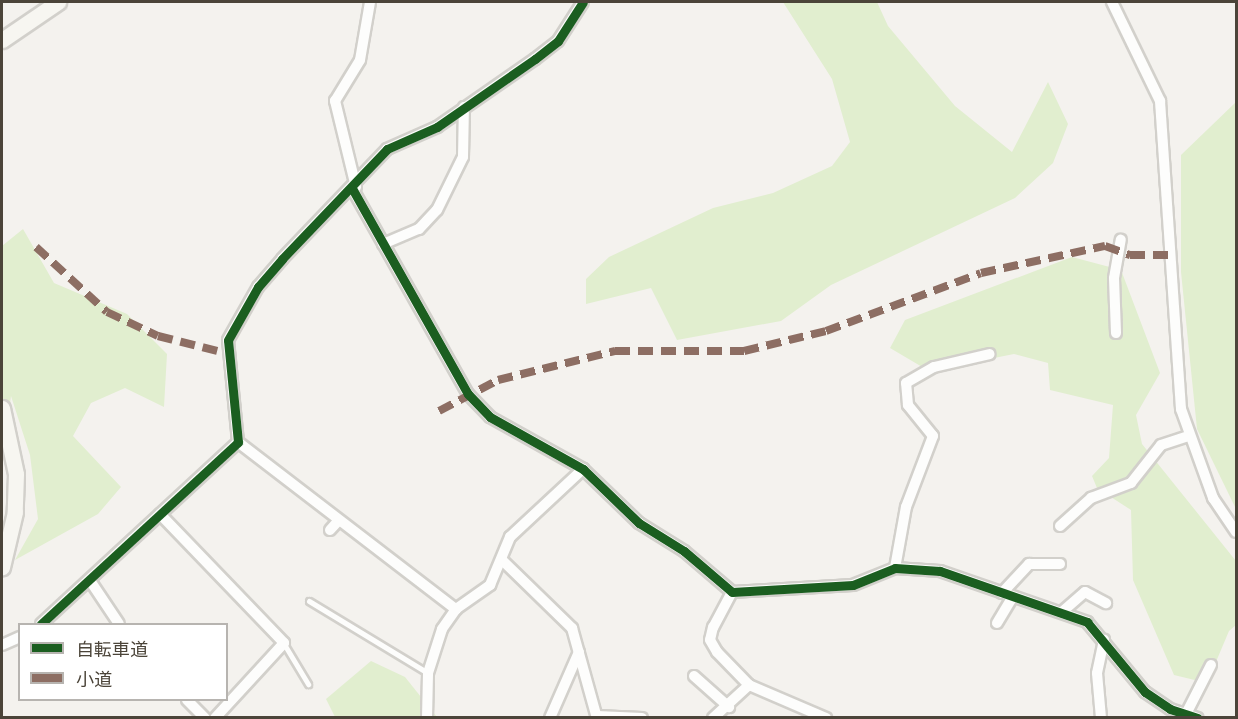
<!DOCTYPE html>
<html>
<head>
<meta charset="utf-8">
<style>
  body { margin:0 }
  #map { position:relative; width:1238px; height:719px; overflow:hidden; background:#f4f2ee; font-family:"Work Sans","Noto Sans JP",sans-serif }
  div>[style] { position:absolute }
  .green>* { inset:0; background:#e1eecf }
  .roads { filter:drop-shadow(2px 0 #d2d0cb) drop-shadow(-2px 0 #d2d0cb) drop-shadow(0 2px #d2d0cb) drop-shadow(0 -2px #d2d0cb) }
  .service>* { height:5px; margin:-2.5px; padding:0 2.5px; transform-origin:2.5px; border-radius:2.5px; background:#fdfdfc }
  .minor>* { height:10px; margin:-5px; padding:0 5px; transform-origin:5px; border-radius:5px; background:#fdfdfc }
  .secondary>* { height:15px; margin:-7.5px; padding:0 7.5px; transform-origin:7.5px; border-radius:7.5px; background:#f7f6f1 }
  .quiet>* { height:8px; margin-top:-4px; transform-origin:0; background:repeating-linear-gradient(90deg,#8d6e63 0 15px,transparent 0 23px) }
  .cycleway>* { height:9px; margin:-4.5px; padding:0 4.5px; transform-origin:4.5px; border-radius:4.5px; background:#1b5e20 }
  span { translate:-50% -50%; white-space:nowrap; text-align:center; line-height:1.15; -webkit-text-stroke:4.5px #fff; paint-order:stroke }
  .frame { position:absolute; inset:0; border:3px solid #4b4439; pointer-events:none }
  .legend { position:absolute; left:18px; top:623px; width:210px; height:78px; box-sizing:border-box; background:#fff; border:2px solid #b7b4b0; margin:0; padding:8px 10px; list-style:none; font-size:18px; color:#4b4439 }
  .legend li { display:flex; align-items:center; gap:12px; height:30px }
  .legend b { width:30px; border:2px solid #b7b4b0 }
</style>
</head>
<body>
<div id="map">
  <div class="green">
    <i style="clip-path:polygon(783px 2px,877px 2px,888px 26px,955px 106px,1012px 152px,1048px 82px,1068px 124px,1053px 163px,1015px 198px,831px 285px,781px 321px,677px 340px,651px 288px,586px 304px,586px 279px,609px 257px,713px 208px,773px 193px,832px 166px,850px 142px,832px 79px)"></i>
    <i style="clip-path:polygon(1236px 102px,1236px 509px,1197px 429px,1181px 272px,1181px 155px)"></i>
    <i style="clip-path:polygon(23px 229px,54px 283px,127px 314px,167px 354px,164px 407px,125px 388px,91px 403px,73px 436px,121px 487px,98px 514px,15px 560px,38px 519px,30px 455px,11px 396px,2px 464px,2px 246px)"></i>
    <i style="clip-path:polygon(1072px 257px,1121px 270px,1160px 373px,1136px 415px,1142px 444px,1236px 561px,1236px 625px,1229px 631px,1207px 683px,1174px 675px,1133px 580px,1131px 510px,1097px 488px,1092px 476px,1109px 458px,1113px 405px,1050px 390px,1048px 363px,1014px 354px,929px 371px,890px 348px,905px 320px)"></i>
    <i style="clip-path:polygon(371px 661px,405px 677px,437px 717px,335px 717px,326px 699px)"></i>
  </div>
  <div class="roads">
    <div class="service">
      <i style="left:309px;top:601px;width:139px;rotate:31.2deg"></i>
      <i style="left:284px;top:644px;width:47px;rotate:59deg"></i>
    </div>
    <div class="minor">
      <i style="left:1112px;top:2px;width:110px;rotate:64.1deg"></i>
      <i style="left:1160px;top:101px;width:309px;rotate:86.1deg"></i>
      <i style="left:1181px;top:409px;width:95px;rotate:70.2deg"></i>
      <i style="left:1213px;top:498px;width:41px;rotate:55.9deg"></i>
      <i style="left:356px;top:187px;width:89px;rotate:-103.7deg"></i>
      <i style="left:335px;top:101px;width:48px;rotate:-58.6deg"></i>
      <i style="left:360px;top:60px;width:59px;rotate:-80.2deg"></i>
      <i style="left:353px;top:190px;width:234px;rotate:60.6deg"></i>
      <i style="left:468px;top:394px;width:32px;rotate:46deg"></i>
      <i style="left:490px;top:417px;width:107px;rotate:29.2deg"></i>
      <i style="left:583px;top:469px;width:78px;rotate:44deg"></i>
      <i style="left:639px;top:523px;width:53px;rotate:31.9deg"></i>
      <i style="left:684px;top:551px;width:63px;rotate:40.5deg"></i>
      <i style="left:732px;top:592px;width:121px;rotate:-3.3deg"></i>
      <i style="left:853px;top:585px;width:45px;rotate:-22deg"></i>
      <i style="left:895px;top:568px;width:45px;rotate:3.8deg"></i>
      <i style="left:940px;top:571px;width:156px;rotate:19.1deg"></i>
      <i style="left:1087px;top:622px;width:91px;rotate:50.4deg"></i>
      <i style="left:1145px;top:692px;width:30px;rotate:34deg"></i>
      <i style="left:1170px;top:709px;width:29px;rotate:18deg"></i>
      <i style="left:383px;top:244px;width:39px;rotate:-23deg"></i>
      <i style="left:419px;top:229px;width:26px;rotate:-47deg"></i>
      <i style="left:437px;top:210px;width:59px;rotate:-63.9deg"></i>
      <i style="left:463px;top:157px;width:50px;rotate:-88.9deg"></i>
      <i style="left:1116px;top:333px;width:55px;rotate:-92.1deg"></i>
      <i style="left:1114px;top:278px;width:39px;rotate:-80deg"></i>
      <i style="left:238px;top:442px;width:275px;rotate:37.5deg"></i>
      <i style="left:160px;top:514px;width:179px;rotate:46.1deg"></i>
      <i style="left:284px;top:643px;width:102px;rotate:132.6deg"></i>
      <i style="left:1060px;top:526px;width:42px;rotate:-42.1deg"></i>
      <i style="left:1091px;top:498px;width:43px;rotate:-20.6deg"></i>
      <i style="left:1131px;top:483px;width:48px;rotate:-51.7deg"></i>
      <i style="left:1161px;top:445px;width:28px;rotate:-18deg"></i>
      <i style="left:330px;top:530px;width:13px;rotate:-48deg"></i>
      <i style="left:502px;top:560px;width:98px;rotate:44.2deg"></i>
      <i style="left:572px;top:628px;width:93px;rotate:74.5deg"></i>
      <i style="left:895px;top:568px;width:62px;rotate:-79.8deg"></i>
      <i style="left:906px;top:507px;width:76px;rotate:-69.2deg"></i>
      <i style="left:933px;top:436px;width:40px;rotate:-129deg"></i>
      <i style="left:908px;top:405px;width:22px;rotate:-95deg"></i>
      <i style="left:906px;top:383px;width:32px;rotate:-30deg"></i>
      <i style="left:934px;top:367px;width:57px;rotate:-13.1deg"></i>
      <i style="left:91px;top:582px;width:50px;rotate:56.3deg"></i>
      <i style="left:732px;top:592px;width:40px;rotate:118deg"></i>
      <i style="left:713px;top:627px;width:13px;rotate:103deg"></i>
      <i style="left:710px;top:640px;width:14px;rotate:60deg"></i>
      <i style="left:717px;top:652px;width:46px;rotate:45.9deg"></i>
      <i style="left:749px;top:685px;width:84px;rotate:23.2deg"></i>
      <i style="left:1002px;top:593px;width:40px;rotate:-47deg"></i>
      <i style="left:1029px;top:564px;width:31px"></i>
      <i style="left:1063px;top:611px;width:29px;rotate:-41deg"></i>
      <i style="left:1085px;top:592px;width:24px;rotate:28deg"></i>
      <i style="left:997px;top:623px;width:29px;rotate:-59deg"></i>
      <i style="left:41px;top:624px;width:268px;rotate:-42.7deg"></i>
      <i style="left:238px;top:442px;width:102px;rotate:-95.6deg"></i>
      <i style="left:228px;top:340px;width:61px;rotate:-60.5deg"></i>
      <i style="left:258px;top:287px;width:37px;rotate:-49deg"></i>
      <i style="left:282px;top:259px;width:152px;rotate:-46.3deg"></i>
      <i style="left:387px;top:149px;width:55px;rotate:-23.7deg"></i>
      <i style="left:437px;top:127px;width:119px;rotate:-34.8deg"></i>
      <i style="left:535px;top:59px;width:29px;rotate:-38deg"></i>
      <i style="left:558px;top:41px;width:46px;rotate:-57.3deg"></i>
      <i style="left:2px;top:645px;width:20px;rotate:-24deg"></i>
      <i style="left:694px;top:676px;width:47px;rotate:41.5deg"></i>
      <i style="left:187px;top:700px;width:25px;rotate:45deg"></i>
      <i style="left:1186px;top:714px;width:55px;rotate:-63deg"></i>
      <i style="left:597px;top:716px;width:45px;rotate:2.5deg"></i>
      <i style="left:427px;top:718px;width:45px;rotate:-88.7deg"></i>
      <i style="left:428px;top:673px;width:46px;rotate:-72.3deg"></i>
      <i style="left:442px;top:629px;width:24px;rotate:-55deg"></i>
      <i style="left:456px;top:609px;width:42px;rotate:-35.2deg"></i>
      <i style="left:490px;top:585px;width:52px;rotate:-67.4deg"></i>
      <i style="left:510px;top:537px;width:100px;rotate:-43deg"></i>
      <i style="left:550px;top:718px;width:72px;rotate:-66.3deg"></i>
      <i style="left:713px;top:718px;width:49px;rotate:-42.5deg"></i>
      <i style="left:1101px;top:718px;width:45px;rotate:-95.1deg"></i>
      <i style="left:1097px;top:673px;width:34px;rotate:-78deg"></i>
    </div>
    <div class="secondary">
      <i style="left:2px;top:40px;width:68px;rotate:-34.2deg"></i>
      <i style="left:2px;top:408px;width:67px;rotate:78deg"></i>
      <i style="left:16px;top:474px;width:38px;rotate:92deg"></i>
      <i style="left:15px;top:512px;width:57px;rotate:103.3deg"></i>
    </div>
  </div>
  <div class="quiet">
    <i style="left:36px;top:247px;width:96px;rotate:42.5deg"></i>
    <i style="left:107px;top:312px;width:56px;rotate:25.2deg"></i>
    <i style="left:158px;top:336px;width:69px;rotate:14.2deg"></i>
    <i style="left:439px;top:411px;width:67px;rotate:-27.7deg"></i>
    <i style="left:498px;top:380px;width:121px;rotate:-13.9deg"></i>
    <i style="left:615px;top:351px;width:129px"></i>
    <i style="left:744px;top:351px;width:84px;rotate:-13.7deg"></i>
    <i style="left:826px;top:331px;width:165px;rotate:-20.5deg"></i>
    <i style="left:981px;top:273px;width:127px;rotate:-12.3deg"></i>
    <i style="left:1105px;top:246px;width:27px;rotate:20deg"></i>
    <i style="left:1130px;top:255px;width:40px"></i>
  </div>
  <div class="cycleway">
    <i style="left:353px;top:190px;width:234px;rotate:60.6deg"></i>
    <i style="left:468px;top:394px;width:32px;rotate:46deg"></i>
    <i style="left:490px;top:417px;width:107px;rotate:29.2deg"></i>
    <i style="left:583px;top:469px;width:78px;rotate:44deg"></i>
    <i style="left:639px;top:523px;width:53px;rotate:31.9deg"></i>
    <i style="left:684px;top:551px;width:63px;rotate:40.5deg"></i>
    <i style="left:732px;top:592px;width:121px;rotate:-3.3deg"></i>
    <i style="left:853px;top:585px;width:45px;rotate:-22deg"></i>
    <i style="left:895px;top:568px;width:45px;rotate:3.8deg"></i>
    <i style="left:940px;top:571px;width:156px;rotate:19.1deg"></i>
    <i style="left:1087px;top:622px;width:91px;rotate:50.4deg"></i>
    <i style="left:1145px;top:692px;width:30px;rotate:34deg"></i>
    <i style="left:1170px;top:709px;width:29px;rotate:18deg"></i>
    <i style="left:41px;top:624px;width:268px;rotate:-42.7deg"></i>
    <i style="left:238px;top:442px;width:102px;rotate:-95.6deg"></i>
    <i style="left:228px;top:340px;width:61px;rotate:-60.5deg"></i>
    <i style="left:258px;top:287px;width:37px;rotate:-49deg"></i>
    <i style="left:282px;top:259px;width:152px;rotate:-46.3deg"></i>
    <i style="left:387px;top:149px;width:55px;rotate:-23.7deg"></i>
    <i style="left:437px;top:127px;width:119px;rotate:-34.8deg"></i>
    <i style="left:535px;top:59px;width:29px;rotate:-38deg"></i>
    <i style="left:558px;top:41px;width:46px;rotate:-57.3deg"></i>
  </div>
  <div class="frame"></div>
  <ul class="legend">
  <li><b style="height:8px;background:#1b5e20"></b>自転車道</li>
  <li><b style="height:8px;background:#8d6e63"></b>小道</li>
  </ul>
</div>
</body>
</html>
